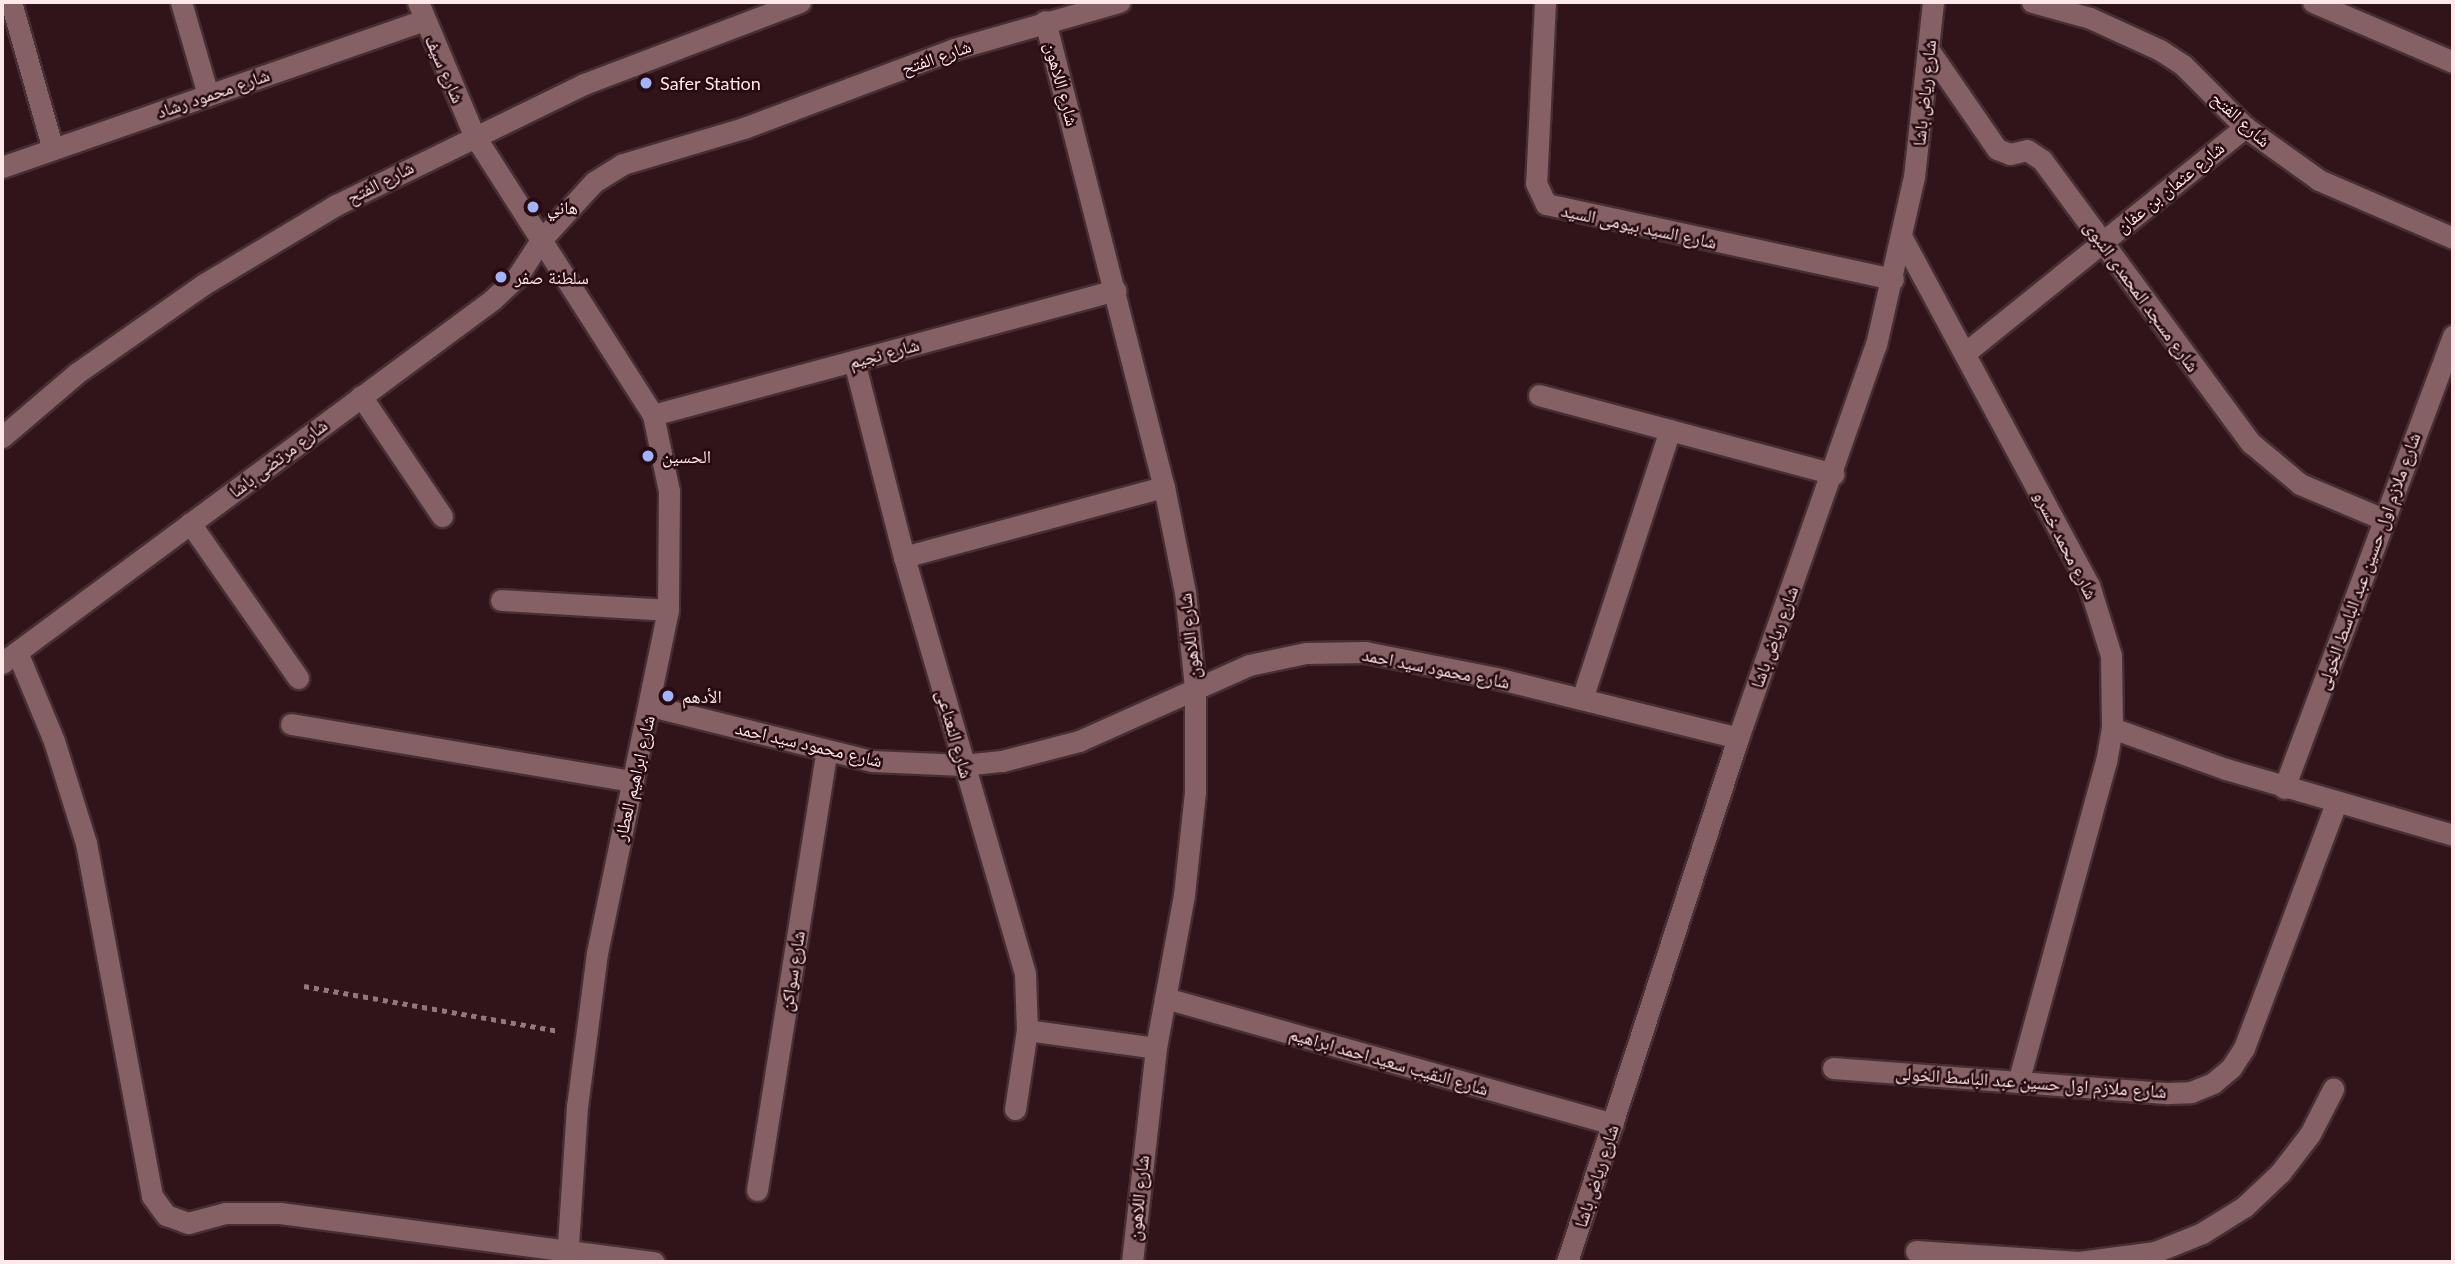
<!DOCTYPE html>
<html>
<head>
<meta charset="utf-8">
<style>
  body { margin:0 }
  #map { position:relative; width:2455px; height:1264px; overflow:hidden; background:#311419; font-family:Lato,"Noto Naskh Arabic",sans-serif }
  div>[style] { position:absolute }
  .path>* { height:4.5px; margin-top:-2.25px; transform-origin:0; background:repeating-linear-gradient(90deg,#91787b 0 5px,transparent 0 10px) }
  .roads { filter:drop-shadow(2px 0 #452f33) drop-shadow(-2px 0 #452f33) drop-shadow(0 2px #452f33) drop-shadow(0 -2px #452f33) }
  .lane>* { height:21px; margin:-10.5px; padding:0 10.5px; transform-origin:10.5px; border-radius:10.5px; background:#856165 }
  .street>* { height:21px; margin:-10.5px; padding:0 10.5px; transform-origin:10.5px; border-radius:10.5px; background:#856165 }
  .secondary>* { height:21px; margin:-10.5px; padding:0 10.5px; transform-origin:10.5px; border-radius:10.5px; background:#856165 }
  .dots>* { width:19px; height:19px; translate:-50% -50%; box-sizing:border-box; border:4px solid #270b10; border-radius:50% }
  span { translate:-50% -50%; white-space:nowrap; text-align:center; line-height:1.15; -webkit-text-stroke:5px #270b10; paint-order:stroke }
  .street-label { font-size:18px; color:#fee8ea }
  .poi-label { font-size:18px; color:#fee8ea }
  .left { translate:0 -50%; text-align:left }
  .frame { position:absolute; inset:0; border:4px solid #fee8ea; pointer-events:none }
</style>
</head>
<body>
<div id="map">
  <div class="path">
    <i style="left:304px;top:986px;width:259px;rotate:10deg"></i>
  </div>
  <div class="roads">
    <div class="lane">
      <i style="left:1916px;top:1251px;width:163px;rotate:3.9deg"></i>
      <i style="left:2079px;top:1262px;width:77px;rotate:-7.5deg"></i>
      <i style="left:2155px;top:1252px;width:51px;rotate:-22deg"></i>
      <i style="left:2202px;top:1233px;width:49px;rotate:-31.8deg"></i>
      <i style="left:2244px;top:1207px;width:50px;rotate:-43.4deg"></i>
      <i style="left:2280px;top:1173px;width:49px;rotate:-52.4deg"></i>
      <i style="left:2310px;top:1134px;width:51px;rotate:-62.9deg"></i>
    </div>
    <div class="street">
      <i style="left:11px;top:2px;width:153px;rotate:74.1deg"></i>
      <i style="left:181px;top:2px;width:97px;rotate:73.8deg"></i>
      <i style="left:1545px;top:2px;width:181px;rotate:92.8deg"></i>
      <i style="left:1536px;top:183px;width:23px;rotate:65deg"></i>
      <i style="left:1546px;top:204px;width:355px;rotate:12.2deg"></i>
      <i style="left:1045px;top:21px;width:481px;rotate:75.7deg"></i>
      <i style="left:1164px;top:487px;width:107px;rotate:78.7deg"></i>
      <i style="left:1185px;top:592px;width:96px;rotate:84deg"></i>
      <i style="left:1195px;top:687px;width:105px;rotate:90deg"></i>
      <i style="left:1195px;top:792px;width:104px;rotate:96.1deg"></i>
      <i style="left:1184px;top:895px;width:156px;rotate:100.4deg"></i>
      <i style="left:1156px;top:1048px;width:215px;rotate:96.4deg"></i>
      <i style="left:1930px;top:52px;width:118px;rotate:55.4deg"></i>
      <i style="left:1997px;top:149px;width:14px;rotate:21deg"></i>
      <i style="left:2010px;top:154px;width:17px;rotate:-13deg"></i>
      <i style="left:2027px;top:150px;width:18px;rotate:34deg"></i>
      <i style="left:2042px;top:160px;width:352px;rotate:53.6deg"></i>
      <i style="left:2251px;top:443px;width:64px;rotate:39.9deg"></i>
      <i style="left:2300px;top:484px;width:90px;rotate:22.9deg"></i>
      <i style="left:2px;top:167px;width:447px;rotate:-19.2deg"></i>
      <i style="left:1902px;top:238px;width:394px;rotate:61.7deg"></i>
      <i style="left:2089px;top:585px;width:73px;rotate:72.6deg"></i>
      <i style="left:2111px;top:655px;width:73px;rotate:89.2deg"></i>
      <i style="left:2112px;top:728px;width:34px;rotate:100deg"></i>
      <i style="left:2106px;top:761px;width:333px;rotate:105.3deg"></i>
      <i style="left:1965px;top:353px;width:360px;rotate:-38.9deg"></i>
      <i style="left:854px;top:361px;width:202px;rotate:75.7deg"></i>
      <i style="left:904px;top:557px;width:434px;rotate:73.8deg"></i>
      <i style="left:1025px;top:974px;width:56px;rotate:88deg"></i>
      <i style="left:1027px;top:1030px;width:80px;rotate:98.6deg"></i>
      <i style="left:1539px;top:395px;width:305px;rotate:15deg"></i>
      <i style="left:361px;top:396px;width:145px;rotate:56deg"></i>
      <i style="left:653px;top:415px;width:479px;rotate:-15.1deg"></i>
      <i style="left:190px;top:523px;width:189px;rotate:55.1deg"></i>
      <i style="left:904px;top:557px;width:269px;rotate:-15.1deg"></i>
      <i style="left:501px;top:600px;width:167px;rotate:3.4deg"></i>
      <i style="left:17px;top:652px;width:96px;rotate:67.4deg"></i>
      <i style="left:54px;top:741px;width:107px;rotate:72.6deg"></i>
      <i style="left:86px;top:843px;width:359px;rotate:79.4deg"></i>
      <i style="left:152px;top:1196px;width:24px;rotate:54deg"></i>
      <i style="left:166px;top:1215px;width:23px;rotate:20deg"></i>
      <i style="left:188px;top:1223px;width:39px;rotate:-15deg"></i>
      <i style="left:226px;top:1213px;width:54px"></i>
      <i style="left:280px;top:1213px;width:377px;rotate:7.5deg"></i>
      <i style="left:2px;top:663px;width:610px;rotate:-36.53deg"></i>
      <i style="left:492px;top:300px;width:34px;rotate:-43deg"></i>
      <i style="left:517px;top:277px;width:44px;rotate:-57deg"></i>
      <i style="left:1582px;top:699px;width:283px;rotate:-71.9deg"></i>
      <i style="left:651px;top:706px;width:228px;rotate:14deg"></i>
      <i style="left:872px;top:761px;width:91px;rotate:2.5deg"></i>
      <i style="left:963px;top:765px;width:39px;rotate:-6deg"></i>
      <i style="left:1002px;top:761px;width:80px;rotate:-14.6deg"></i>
      <i style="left:1079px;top:741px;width:186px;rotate:-24.1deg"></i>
      <i style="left:1249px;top:665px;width:58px;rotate:-11.9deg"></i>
      <i style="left:1306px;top:653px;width:59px;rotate:-1deg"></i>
      <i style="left:1365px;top:652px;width:134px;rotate:11.2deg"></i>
      <i style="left:1496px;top:678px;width:249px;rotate:13.9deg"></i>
      <i style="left:291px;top:724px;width:347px;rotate:9.5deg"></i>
      <i style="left:2112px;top:728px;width:121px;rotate:19.8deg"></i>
      <i style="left:2226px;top:769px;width:236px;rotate:16.2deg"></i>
      <i style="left:2284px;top:788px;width:483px;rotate:-69.5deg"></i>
      <i style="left:1165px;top:998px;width:465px;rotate:15.7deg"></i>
      <i style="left:1027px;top:1030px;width:130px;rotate:7.9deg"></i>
      <i style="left:1833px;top:1068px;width:336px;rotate:4.3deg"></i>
      <i style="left:2168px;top:1093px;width:23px;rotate:-2deg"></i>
      <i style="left:2191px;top:1092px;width:24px;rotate:-22deg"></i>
      <i style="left:2213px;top:1083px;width:23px;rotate:-40deg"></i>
      <i style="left:2231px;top:1068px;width:24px;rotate:-57deg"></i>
      <i style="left:2244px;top:1048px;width:262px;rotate:-69.4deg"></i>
      <i style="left:757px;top:1190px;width:443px;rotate:-81deg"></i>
      <i style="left:1567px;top:1262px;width:551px;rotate:-71.93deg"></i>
      <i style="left:1738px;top:738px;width:417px;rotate:-70.7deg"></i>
      <i style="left:1876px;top:345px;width:172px;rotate:-77.3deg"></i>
      <i style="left:1914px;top:177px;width:176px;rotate:-83.8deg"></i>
    </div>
    <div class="secondary">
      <i style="left:418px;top:2px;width:144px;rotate:67.2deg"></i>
      <i style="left:474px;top:135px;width:332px;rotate:57.4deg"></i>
      <i style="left:653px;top:415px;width:78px;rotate:78.1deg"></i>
      <i style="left:669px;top:491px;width:119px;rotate:90.5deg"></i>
      <i style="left:668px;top:610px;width:350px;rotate:101.7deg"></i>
      <i style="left:597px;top:953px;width:154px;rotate:97.4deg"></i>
      <i style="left:577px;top:1106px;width:156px;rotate:93.7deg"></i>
      <i style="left:2032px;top:2px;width:60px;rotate:15.4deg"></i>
      <i style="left:2090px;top:18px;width:77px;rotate:24.6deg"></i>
      <i style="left:2160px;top:50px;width:27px;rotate:33deg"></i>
      <i style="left:2183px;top:65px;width:88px;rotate:45deg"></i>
      <i style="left:2245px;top:127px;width:91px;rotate:35.6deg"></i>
      <i style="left:2319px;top:180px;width:146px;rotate:23.4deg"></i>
      <i style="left:2313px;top:2px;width:152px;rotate:23.2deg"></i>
      <i style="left:541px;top:240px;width:79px;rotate:-47.6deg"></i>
      <i style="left:594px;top:182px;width:34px;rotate:-32deg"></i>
      <i style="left:623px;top:164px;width:126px;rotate:-16.6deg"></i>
      <i style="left:744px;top:128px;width:224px;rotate:-20.6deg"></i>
      <i style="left:954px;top:49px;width:172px;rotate:-15.9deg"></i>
      <i style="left:2px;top:437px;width:99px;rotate:-40.5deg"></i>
      <i style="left:77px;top:373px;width:155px;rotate:-35deg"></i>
      <i style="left:204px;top:284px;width:154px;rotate:-30.9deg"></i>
      <i style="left:336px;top:205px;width:276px;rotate:-26deg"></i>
      <i style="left:584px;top:84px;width:231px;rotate:-20.8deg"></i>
    </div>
  </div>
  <div class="dots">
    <i style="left:646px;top:83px;background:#a1b3fd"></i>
    <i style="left:533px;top:207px;background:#a1b3fd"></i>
    <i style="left:501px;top:277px;background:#a1b3fd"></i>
    <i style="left:648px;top:456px;background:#a1b3fd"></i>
    <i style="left:668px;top:696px;background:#a1b3fd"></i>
  </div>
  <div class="street-label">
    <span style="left:936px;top:57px;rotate:-19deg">شارع الفتح</span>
    <span style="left:445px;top:69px;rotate:66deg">شارع سيف</span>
    <span style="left:1062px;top:84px;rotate:75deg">شارع اللاهون</span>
    <span style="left:213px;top:93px;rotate:-19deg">شارع محمود رشاد</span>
    <span style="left:1924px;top:93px;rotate:-84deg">شارع رياض باشا</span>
    <span style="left:2241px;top:119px;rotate:42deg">شارع الفتح</span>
    <span style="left:380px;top:182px;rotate:-27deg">شارع الفتح</span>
    <span style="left:2170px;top:187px;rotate:-39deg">شارع عثمان بن عفان</span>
    <span style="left:1639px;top:226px;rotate:12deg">شارع السيد بيومى السيد</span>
    <span style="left:2142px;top:296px;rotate:54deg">شارع مسجد المحمدى النبوى</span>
    <span style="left:884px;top:353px;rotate:-15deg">شارع نجيم</span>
    <span style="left:278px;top:458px;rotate:-37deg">شارع مرتضى باشا</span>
    <span style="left:2066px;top:545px;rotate:63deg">شارع محمد خسرو</span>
    <span style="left:2368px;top:561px;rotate:-70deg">شارع ملازم اول حسين عبد الباسط الخولى</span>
    <span style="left:1189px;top:636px;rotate:-96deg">شارع اللاهون</span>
    <span style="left:1774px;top:637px;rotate:-70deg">شارع رياض باشا</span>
    <span style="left:1436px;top:668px;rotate:11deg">شارع محمود سيد احمد</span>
    <span style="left:955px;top:734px;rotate:74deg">شارع النعناعى</span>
    <span style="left:809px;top:744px;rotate:13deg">شارع محمود سيد احمد</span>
    <span style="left:634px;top:778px;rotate:-77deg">شارع ابراهيم العطار</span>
    <span style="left:792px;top:971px;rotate:-81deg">شارع سواكن</span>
    <span style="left:1389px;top:1061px;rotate:16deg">شارع النقيب سعيد احمد ابراهيم</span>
    <span style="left:2031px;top:1082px;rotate:4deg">شارع ملازم اول حسين عبد الباسط الخولى</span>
    <span style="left:1596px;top:1176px;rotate:-72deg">شارع رياض باشا</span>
    <span style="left:1138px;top:1198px;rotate:-84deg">شارع اللاهون</span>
  </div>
  <div class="poi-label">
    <span class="left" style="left:660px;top:83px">Safer Station</span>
    <span class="left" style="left:547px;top:207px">هاني</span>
    <span class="left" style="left:515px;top:277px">سلطنة صفر</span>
    <span class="left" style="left:662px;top:456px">الحسين</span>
    <span class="left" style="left:682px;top:696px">الأدهم</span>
  </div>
  <div class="frame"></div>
</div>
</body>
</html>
